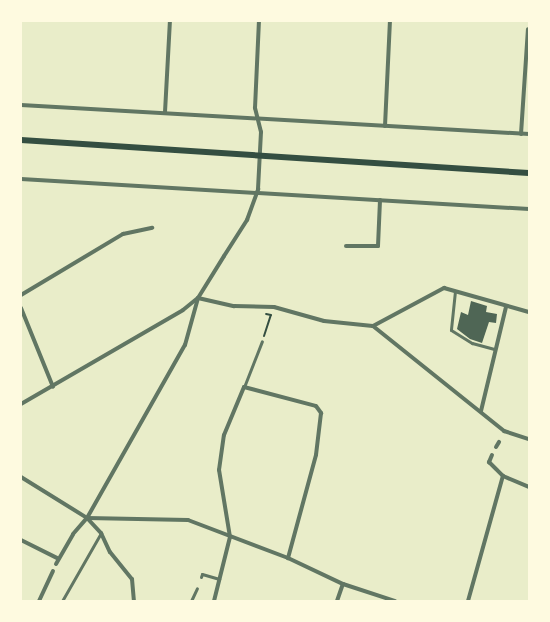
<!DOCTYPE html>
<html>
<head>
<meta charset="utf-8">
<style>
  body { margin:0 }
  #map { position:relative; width:550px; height:622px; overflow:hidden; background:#e9edc9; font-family:"Roboto Condensed",sans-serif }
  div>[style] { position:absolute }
  .building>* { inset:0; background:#4f6655 }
  .path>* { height:2px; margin:-1px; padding:0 1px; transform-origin:1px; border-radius:1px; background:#344e41 }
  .pedestrian>* { height:3px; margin:-1.5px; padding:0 1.5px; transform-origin:1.5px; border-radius:1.5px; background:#617663 }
  .minor>* { height:4px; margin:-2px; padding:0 2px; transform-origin:2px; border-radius:2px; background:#617663 }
  .secondary>* { height:6px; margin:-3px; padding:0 3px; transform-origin:3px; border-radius:3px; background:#344e41 }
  span { translate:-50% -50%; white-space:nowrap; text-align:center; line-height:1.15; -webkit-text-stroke:3px #fefae0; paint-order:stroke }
  .frame { position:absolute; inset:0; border:22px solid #fefae0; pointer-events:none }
</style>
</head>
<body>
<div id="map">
  <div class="building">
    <i style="clip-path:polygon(471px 301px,487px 306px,486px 312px,497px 314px,496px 323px,489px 322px,482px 343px,470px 339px,457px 329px,461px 312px,468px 315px)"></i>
  </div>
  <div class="path">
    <i style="left:264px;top:336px;width:22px;rotate:-72deg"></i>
    <i style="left:271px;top:315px;width:5px;rotate:-169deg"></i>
  </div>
  <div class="pedestrian">
    <i style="left:455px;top:291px;width:39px;rotate:96deg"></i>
    <i style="left:451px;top:330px;width:25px;rotate:32deg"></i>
    <i style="left:472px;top:343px;width:23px;rotate:15deg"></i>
    <i style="left:244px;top:387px;width:49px;rotate:-68.6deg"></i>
    <i style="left:201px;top:577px;width:3px;rotate:-72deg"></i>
    <i style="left:202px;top:574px;width:18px;rotate:16deg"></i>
    <i style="left:62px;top:601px;width:78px;rotate:-60.2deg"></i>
    <i style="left:191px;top:601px;width:14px;rotate:-65deg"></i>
  </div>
  <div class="minor">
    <i style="left:21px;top:105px;width:509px;rotate:3.27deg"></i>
    <i style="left:165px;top:112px;width:91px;rotate:-86.9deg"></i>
    <i style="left:385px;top:126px;width:105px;rotate:-87.3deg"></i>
    <i style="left:521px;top:134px;width:105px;rotate:-86.2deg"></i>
    <i style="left:21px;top:179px;width:509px;rotate:3.38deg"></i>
    <i style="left:346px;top:246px;width:32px"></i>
    <i style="left:378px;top:246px;width:46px;rotate:-87.5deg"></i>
    <i style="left:21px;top:295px;width:119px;rotate:-30.9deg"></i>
    <i style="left:123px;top:234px;width:30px;rotate:-12deg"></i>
    <i style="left:198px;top:298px;width:37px;rotate:13deg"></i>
    <i style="left:234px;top:306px;width:40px;rotate:1.4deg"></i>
    <i style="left:274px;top:307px;width:52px;rotate:15.6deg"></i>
    <i style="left:324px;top:321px;width:49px;rotate:5.8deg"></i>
    <i style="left:373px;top:326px;width:81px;rotate:-28.2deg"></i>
    <i style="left:444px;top:288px;width:88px;rotate:15.8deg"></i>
    <i style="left:21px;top:308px;width:85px;rotate:67.9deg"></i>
    <i style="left:373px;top:326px;width:168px;rotate:38.7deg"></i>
    <i style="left:504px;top:431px;width:26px;rotate:18deg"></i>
    <i style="left:21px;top:404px;width:187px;rotate:-30.1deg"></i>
    <i style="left:183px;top:310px;width:19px;rotate:-39deg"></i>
    <i style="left:198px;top:298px;width:49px;rotate:-58.2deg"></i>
    <i style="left:224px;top:256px;width:43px;rotate:-57.4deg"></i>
    <i style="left:247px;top:220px;width:33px;rotate:-70deg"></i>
    <i style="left:258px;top:189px;width:57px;rotate:-87deg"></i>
    <i style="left:261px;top:132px;width:25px;rotate:-104deg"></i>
    <i style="left:255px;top:108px;width:87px;rotate:-87.4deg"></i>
    <i style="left:481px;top:411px;width:107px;rotate:-76.5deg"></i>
    <i style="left:496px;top:447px;width:6px;rotate:-59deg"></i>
    <i style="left:492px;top:455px;width:8px;rotate:113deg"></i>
    <i style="left:489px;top:462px;width:20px;rotate:45deg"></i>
    <i style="left:503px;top:476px;width:28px;rotate:23deg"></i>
    <i style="left:21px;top:477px;width:78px;rotate:31.8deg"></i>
    <i style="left:87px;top:518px;width:21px;rotate:47deg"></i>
    <i style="left:101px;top:533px;width:21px;rotate:65deg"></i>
    <i style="left:110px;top:552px;width:35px;rotate:51deg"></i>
    <i style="left:132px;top:579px;width:22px;rotate:85deg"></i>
    <i style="left:87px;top:518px;width:101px;rotate:1.1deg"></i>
    <i style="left:188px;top:520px;width:107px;rotate:20.8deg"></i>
    <i style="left:288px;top:558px;width:61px;rotate:25.3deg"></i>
    <i style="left:343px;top:584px;width:55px;rotate:18.1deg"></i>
    <i style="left:21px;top:540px;width:40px;rotate:26.6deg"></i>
    <i style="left:56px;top:564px;width:34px;rotate:-60deg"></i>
    <i style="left:73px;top:534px;width:21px;rotate:-49deg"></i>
    <i style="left:87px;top:518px;width:199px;rotate:-60.5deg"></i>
    <i style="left:185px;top:345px;width:49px;rotate:-74.5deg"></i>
    <i style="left:39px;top:601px;width:33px;rotate:-65deg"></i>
    <i style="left:214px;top:601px;width:66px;rotate:-76deg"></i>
    <i style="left:230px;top:537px;width:68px;rotate:-99.3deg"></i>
    <i style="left:219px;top:470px;width:35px;rotate:-82deg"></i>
    <i style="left:224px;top:435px;width:52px;rotate:-67.4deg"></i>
    <i style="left:244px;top:387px;width:74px;rotate:14.8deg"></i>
    <i style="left:316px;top:406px;width:9px;rotate:54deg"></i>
    <i style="left:321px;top:413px;width:42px;rotate:96.8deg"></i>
    <i style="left:316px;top:455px;width:107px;rotate:105.2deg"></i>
    <i style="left:337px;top:601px;width:18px;rotate:-71deg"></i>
    <i style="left:468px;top:601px;width:130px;rotate:-74.4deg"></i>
  </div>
  <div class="secondary">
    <i style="left:21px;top:140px;width:509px;rotate:3.72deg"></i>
  </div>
  <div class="frame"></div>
</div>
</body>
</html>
